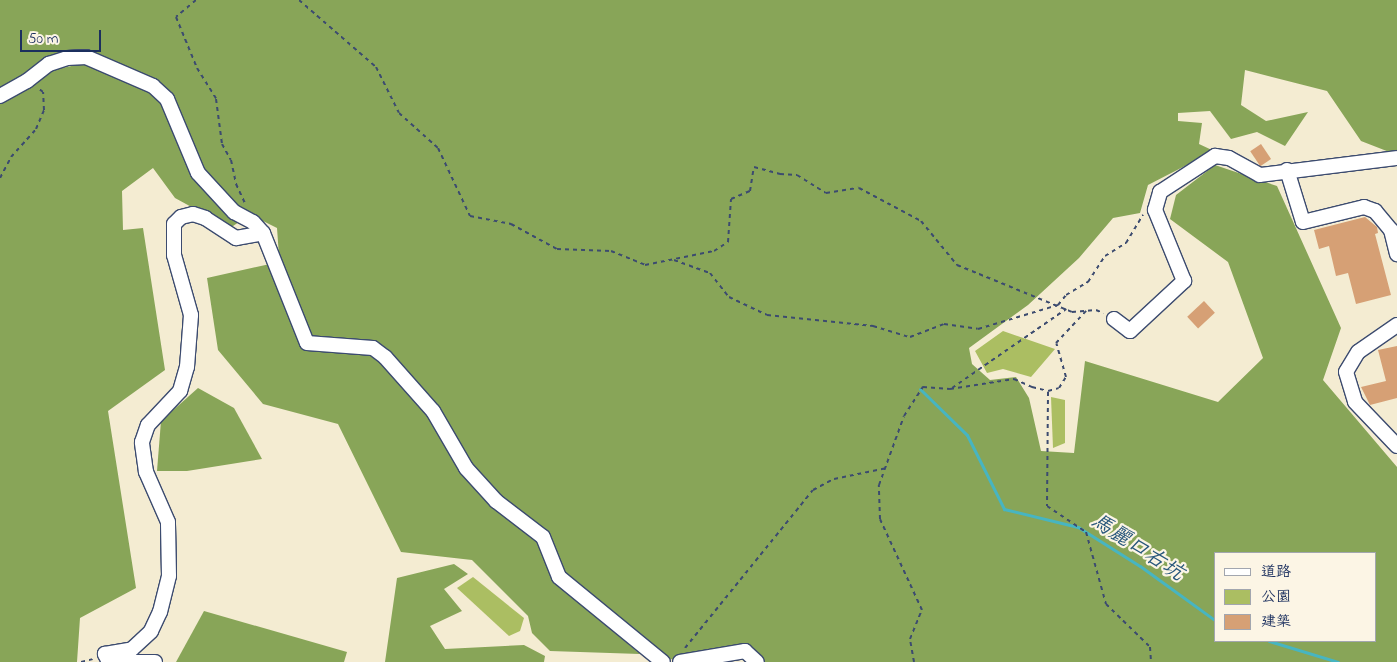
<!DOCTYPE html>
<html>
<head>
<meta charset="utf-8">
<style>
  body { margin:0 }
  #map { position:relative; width:1397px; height:662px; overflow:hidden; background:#f4ecd2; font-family:"Indie Flower","LXGW WenKai TC",sans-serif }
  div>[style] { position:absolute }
  .green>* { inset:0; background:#abbe62 }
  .forest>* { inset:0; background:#88a558 }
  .stream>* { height:3px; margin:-1.5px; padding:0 1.5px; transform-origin:1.5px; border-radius:1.5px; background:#47b5c1 }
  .building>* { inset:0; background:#d6a075; transform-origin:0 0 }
  .path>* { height:2px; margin-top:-1px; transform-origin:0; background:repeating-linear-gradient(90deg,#3c4b6f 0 4px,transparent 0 8px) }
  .roads { filter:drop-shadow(1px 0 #3c4b6f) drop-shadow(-1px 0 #3c4b6f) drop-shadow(0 1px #3c4b6f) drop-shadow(0 -1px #3c4b6f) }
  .minor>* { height:14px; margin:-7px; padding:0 7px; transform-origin:7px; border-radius:7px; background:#fff }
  span { translate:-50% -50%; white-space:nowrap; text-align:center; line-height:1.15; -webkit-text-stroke:4.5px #fcf5e5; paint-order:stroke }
  .water-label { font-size:21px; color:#28577c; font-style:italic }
  .legend { position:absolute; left:1214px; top:552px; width:162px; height:90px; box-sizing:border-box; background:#fcf5e5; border:1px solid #a2a6af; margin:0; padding:6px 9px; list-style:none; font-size:15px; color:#1b2f5e }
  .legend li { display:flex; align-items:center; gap:10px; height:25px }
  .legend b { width:25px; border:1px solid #a2a6af }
  .scale { position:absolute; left:20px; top:30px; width:81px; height:22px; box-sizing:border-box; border:2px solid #1b2f5e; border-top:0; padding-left:6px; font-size:15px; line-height:18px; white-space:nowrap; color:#1b2f5e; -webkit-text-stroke:4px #fcf5e5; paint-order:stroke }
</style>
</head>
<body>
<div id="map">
  <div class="green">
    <i style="clip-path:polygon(1003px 331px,1055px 349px,1031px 377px,1003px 369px,987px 373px,975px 351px)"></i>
    <i style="clip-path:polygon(1051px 397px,1065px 400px,1065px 443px,1053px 448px)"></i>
    <i style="clip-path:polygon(473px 577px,524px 618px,520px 631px,509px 636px,457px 588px)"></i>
  </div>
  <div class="forest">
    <i style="clip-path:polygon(evenodd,0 0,1397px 0,1397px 155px,1361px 141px,1327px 91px,1245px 70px,1241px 105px,1266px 121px,1308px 112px,1285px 146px,1257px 132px,1231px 139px,1210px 111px,1178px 113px,1178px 121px,1202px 123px,1199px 144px,1214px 151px,1148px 185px,1140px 213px,1113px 218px,1079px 258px,1028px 305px,969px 348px,972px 364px,990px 380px,1016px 377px,1029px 398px,1041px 451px,1074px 453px,1085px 361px,1218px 402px,1263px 358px,1228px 262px,1170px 219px,1176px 195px,1215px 165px,1277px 186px,1341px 328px,1323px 380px,1397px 467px,1397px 662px,761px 662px,748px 644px,721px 652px,666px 660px,563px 574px,547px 534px,500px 497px,470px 465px,389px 354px,311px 338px,279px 256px,277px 228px,237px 208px,202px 170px,180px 116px,122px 67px,87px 52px,24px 75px,0 88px,0 0,1216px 553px,1376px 553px,1376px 641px,1216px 641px,1216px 553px)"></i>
    <i style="clip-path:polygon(86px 63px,149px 91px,161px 103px,193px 176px,230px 217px,239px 222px,230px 228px,175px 198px,153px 168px,122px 191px,123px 230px,143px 228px,165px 370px,108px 411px,136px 588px,80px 618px,77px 662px,0 662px,0 101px,52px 70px)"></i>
    <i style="clip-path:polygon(270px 264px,303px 349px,371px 355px,381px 362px,537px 541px,554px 581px,640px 654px,550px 651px,532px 633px,528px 616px,472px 560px,401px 552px,338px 424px,263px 404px,218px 350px,207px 278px)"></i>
    <i style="clip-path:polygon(198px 388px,234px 408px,262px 459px,187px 471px,157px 471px,161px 421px)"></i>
    <i style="clip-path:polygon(454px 564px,468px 574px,444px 589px,462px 611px,430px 626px,445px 649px,524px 645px,545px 656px,544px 662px,385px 662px,397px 578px)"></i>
    <i style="clip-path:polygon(204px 611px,347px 652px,344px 662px,176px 662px)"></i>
  </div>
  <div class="stream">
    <i style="left:920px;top:389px;width:66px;rotate:44.4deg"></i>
    <i style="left:967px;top:435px;width:83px;rotate:63.4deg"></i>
    <i style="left:1004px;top:509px;width:76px;rotate:13.7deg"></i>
    <i style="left:1078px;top:527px;width:73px;rotate:32.2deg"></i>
    <i style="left:1140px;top:566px;width:94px;rotate:35.9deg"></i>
    <i style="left:1269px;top:641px;width:72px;rotate:16.9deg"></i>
  </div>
  <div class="building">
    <i style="left:1261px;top:144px;width:18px;height:13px;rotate:56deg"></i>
    <i style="clip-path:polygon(1365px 217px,1377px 227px,1378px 233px,1375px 234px,1391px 295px,1356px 304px,1348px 273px,1336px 276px,1329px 246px,1319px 249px,1314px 230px)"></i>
    <i style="left:1204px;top:301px;width:16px;height:23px;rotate:47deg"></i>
    <i style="clip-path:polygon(1397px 346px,1397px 398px,1370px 405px,1361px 387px,1386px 381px,1378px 350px)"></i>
  </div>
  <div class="path">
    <i style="left:196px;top:0;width:26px;rotate:140deg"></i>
    <i style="left:176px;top:17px;width:55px;rotate:67.6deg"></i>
    <i style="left:197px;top:68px;width:36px;rotate:58deg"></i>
    <i style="left:216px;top:99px;width:45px;rotate:82.4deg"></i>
    <i style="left:222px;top:144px;width:18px;rotate:61deg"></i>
    <i style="left:231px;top:160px;width:25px;rotate:78deg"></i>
    <i style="left:236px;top:184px;width:21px;rotate:65deg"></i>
    <i style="left:299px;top:0;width:102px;rotate:41deg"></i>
    <i style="left:376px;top:67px;width:51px;rotate:63.4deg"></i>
    <i style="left:399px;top:113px;width:52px;rotate:41.9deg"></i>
    <i style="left:438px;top:148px;width:75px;rotate:64.8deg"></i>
    <i style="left:470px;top:216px;width:42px;rotate:11deg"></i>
    <i style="left:511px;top:224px;width:52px;rotate:28.5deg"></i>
    <i style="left:557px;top:249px;width:54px;rotate:2.1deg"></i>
    <i style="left:611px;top:251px;width:37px;rotate:22deg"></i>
    <i style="left:645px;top:265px;width:70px;rotate:-11.5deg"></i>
    <i style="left:714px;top:251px;width:17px;rotate:-33deg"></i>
    <i style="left:728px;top:242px;width:43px;rotate:-86deg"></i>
    <i style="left:731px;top:199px;width:21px;rotate:-23deg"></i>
    <i style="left:750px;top:191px;width:24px;rotate:-81deg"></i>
    <i style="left:754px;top:167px;width:27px;rotate:15deg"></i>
    <i style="left:780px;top:174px;width:17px;rotate:3deg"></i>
    <i style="left:797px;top:175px;width:34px;rotate:32deg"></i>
    <i style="left:826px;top:193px;width:33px;rotate:-9deg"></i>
    <i style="left:859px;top:188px;width:70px;rotate:28deg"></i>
    <i style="left:921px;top:221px;width:57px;rotate:50.7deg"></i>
    <i style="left:957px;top:265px;width:124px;rotate:22.2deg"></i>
    <i style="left:1072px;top:312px;width:24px;rotate:-5deg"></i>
    <i style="left:1096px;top:310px;width:8px;rotate:23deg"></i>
    <i style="left:0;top:178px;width:24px;rotate:-62deg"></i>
    <i style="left:11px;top:157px;width:38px;rotate:-48deg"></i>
    <i style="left:36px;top:129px;width:21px;rotate:-67deg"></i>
    <i style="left:44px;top:110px;width:18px;rotate:-93deg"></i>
    <i style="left:43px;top:92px;width:6px;rotate:-141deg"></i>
    <i style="left:674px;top:260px;width:38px;rotate:20deg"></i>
    <i style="left:710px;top:273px;width:31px;rotate:52deg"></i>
    <i style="left:729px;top:297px;width:42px;rotate:25.3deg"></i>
    <i style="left:767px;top:315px;width:107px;rotate:5.9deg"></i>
    <i style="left:873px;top:326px;width:39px;rotate:17deg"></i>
    <i style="left:910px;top:337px;width:36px;rotate:-21deg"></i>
    <i style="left:944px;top:324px;width:34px;rotate:8deg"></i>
    <i style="left:978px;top:329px;width:84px;rotate:-16.7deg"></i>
    <i style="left:1058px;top:305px;width:13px;rotate:-51deg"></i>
    <i style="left:1066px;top:295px;width:26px;rotate:-31deg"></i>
    <i style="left:1088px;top:282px;width:31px;rotate:-57deg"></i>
    <i style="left:1105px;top:256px;width:25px;rotate:-32deg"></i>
    <i style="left:1126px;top:243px;width:33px;rotate:-59deg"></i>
    <i style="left:952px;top:388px;width:139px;rotate:-34.7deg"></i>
    <i style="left:1048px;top:392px;width:114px;rotate:90.5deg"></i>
    <i style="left:1047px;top:506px;width:47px;rotate:33.7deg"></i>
    <i style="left:1086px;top:532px;width:75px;rotate:74.5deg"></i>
    <i style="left:1106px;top:604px;width:62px;rotate:44.3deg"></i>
    <i style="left:1150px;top:647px;width:15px;rotate:86deg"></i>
    <i style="left:685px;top:648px;width:203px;rotate:-51deg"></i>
    <i style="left:813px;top:490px;width:24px;rotate:-28deg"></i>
    <i style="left:834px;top:479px;width:54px;rotate:-11.7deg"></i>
    <i style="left:81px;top:662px;width:12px;rotate:-14deg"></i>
    <i style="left:914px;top:662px;width:23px;rotate:-100deg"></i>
    <i style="left:910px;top:639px;width:31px;rotate:-68deg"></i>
    <i style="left:922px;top:610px;width:100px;rotate:-114.8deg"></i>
    <i style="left:880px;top:519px;width:34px;rotate:-92deg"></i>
    <i style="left:879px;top:485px;width:73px;rotate:-70.1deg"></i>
    <i style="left:904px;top:416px;width:35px;rotate:-57deg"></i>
    <i style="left:923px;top:387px;width:27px;rotate:4deg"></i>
    <i style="left:950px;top:389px;width:65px;rotate:-8.9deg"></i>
    <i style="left:1014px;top:379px;width:20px;rotate:24deg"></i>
    <i style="left:1032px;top:387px;width:16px;rotate:14deg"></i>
    <i style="left:1048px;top:391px;width:11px;rotate:-15deg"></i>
    <i style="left:1059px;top:388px;width:13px;rotate:-58deg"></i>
    <i style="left:1066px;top:377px;width:35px;rotate:-106deg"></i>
    <i style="left:1056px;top:343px;width:44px;rotate:-46.8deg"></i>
  </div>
  <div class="roads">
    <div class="minor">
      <i style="left:0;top:96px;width:31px;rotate:-29deg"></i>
      <i style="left:27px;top:81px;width:28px;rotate:-38deg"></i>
      <i style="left:49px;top:64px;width:19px;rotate:-18deg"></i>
      <i style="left:67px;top:58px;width:19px;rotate:-3deg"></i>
      <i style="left:86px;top:57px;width:73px;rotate:23.4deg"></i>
      <i style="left:153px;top:86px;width:19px;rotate:43deg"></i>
      <i style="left:167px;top:99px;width:80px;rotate:67.3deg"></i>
      <i style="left:198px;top:173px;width:53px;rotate:47.3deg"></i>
      <i style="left:234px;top:212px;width:21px;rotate:28deg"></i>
      <i style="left:253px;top:222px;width:15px;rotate:48deg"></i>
      <i style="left:263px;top:233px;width:118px;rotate:68.2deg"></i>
      <i style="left:307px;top:343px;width:66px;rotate:4.3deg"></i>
      <i style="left:373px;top:348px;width:15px;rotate:37deg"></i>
      <i style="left:385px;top:357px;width:72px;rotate:48.4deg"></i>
      <i style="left:433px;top:411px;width:66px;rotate:59.9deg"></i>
      <i style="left:466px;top:468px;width:45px;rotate:47.7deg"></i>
      <i style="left:496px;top:501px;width:59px;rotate:37.5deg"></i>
      <i style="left:543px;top:537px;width:43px;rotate:68.2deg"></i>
      <i style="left:559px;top:577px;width:134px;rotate:39.3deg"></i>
      <i style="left:1287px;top:170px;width:54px;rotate:72.9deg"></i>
      <i style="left:1303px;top:222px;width:63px;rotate:-13.8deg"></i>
      <i style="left:1364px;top:207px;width:12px;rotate:20deg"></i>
      <i style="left:1375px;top:211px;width:25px;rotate:50deg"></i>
      <i style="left:1391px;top:230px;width:25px;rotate:76deg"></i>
      <i style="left:1114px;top:319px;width:20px;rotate:37deg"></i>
      <i style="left:1130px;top:331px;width:74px;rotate:-42.8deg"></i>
      <i style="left:1184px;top:281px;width:77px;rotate:-112.2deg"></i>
      <i style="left:1155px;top:210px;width:19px;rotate:-74deg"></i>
      <i style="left:1160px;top:192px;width:66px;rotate:-33.2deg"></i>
      <i style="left:1215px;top:156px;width:14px;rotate:8deg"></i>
      <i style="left:1229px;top:158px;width:35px;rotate:29deg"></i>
      <i style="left:1260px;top:175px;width:138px;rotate:-7.1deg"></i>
      <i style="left:1397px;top:325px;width:47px;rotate:145.3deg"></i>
      <i style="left:1358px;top:352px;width:23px;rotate:121deg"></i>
      <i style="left:1346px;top:372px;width:31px;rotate:73deg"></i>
      <i style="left:1355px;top:402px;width:61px;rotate:46.3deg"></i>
      <i style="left:124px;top:662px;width:16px;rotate:-173deg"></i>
      <i style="left:108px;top:660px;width:7px;rotate:-117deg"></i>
      <i style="left:105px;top:654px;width:27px;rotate:-10deg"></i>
      <i style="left:132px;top:649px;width:26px;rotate:-43deg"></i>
      <i style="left:151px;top:631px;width:21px;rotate:-65deg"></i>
      <i style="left:160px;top:612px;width:37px;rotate:-76deg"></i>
      <i style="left:169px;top:576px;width:54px;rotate:-91.1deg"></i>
      <i style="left:168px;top:522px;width:55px;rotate:-113.7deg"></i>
      <i style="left:146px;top:472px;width:30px;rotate:-98deg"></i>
      <i style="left:142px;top:442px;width:18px;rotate:-71deg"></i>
      <i style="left:148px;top:425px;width:47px;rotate:-46.7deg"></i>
      <i style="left:180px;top:391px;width:25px;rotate:-74deg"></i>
      <i style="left:187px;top:367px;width:52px;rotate:-85.6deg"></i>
      <i style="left:191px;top:315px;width:62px;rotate:-105.8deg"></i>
      <i style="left:174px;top:255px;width:31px;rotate:-90deg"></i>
      <i style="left:174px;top:224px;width:10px;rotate:-45deg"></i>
      <i style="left:181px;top:217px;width:12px;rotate:-14deg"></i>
      <i style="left:193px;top:214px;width:13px;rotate:18deg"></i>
      <i style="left:205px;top:218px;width:37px;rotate:33deg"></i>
      <i style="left:236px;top:238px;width:27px;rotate:-10deg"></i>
      <i style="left:125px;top:662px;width:30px"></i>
      <i style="left:680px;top:662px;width:66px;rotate:-9.6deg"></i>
      <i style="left:745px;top:651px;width:16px;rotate:43deg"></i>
    </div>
  </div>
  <div class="water-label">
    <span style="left:1137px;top:548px;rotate:33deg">馬麗口右坑</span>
  </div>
  <ul class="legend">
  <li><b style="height:6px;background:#fff"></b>道路</li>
  <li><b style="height:14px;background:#abbe62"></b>公園</li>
  <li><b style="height:14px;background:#d6a075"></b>建築</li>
  </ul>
  <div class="scale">50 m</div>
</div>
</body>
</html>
